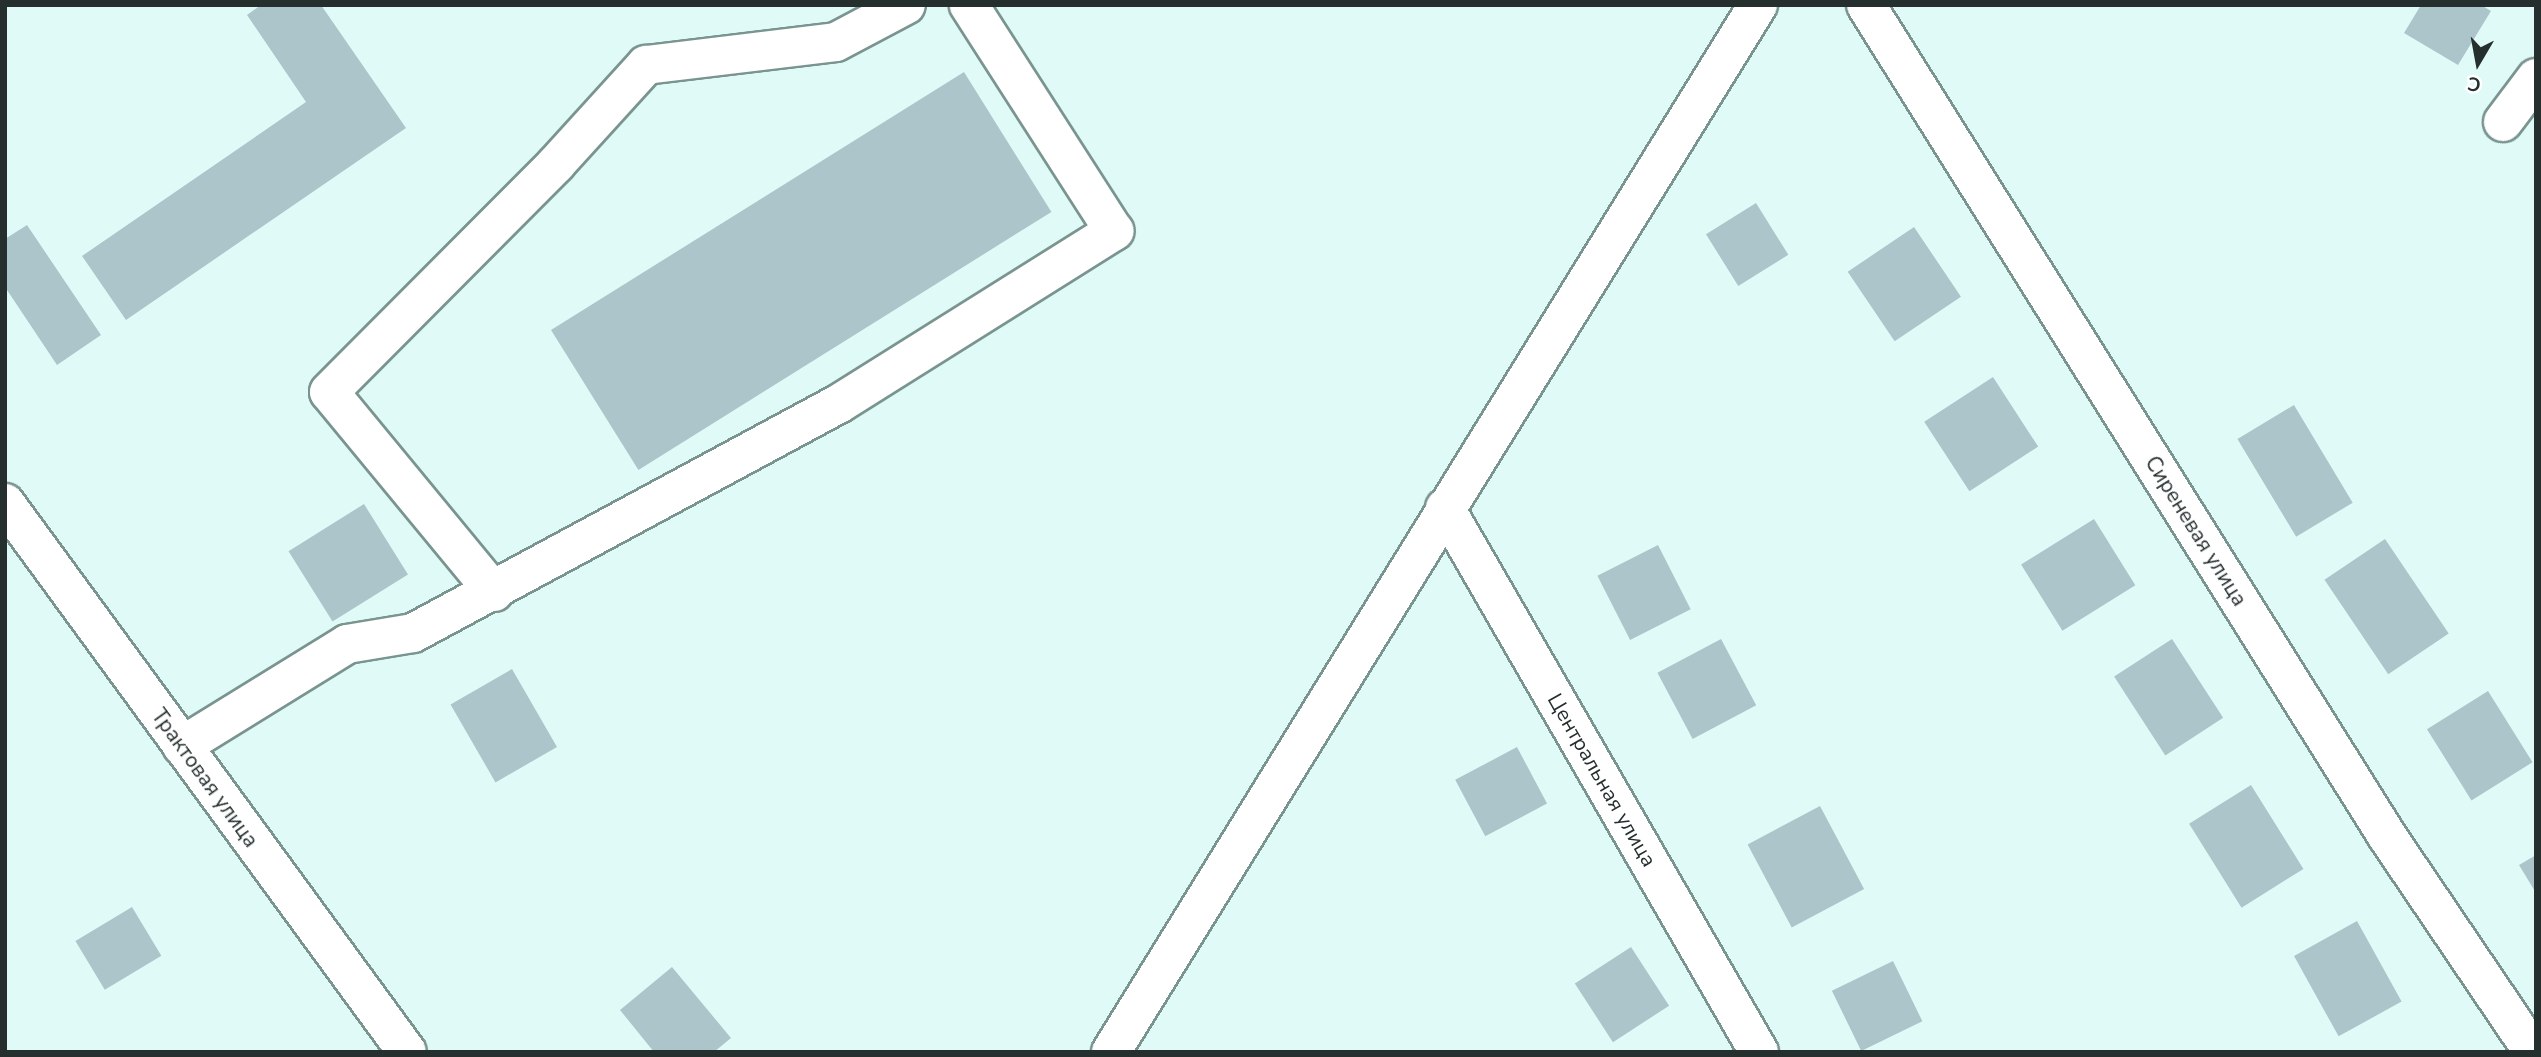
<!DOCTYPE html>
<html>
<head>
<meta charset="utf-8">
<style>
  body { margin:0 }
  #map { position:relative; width:2541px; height:1057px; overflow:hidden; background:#e0fbf7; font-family:"Nunito Sans",sans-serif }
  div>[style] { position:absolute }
  .building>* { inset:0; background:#abc5cb; transform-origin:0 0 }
  .roads { filter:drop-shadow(2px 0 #7a9490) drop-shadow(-2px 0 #7a9490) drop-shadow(0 2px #7a9490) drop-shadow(0 -2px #7a9490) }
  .minor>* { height:38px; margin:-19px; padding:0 19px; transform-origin:19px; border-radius:19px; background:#fff }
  span { translate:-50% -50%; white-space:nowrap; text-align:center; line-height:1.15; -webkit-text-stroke:7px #fff; paint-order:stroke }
  .street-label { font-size:21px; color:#252f2e }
  .frame { position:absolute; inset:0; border:7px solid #252f2e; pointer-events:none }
  .north { position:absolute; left:2443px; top:28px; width:70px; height:70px; -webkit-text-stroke:5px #fff; paint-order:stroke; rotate:190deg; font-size:19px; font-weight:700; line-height:28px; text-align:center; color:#252f2e }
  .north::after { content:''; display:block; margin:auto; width:24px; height:32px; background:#252f2e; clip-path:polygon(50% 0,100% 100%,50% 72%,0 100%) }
</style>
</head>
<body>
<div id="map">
  <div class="building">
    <i style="clip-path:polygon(261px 5px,321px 5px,406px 128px,126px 320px,82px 256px,306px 102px,247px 15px)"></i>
    <i style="clip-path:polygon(2421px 5px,2481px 5px,2491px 11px,2458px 65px,2404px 33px)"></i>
    <i style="left:964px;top:72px;width:165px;height:487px;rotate:58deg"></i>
    <i style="left:1756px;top:203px;width:61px;height:59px;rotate:58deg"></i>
    <i style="clip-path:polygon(27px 225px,101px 335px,57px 365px,5px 287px,5px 239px)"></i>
    <i style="left:1914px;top:227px;width:84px;height:80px;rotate:56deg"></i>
    <i style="left:1993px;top:377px;width:83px;height:82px;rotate:57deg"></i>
    <i style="left:2294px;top:405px;width:114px;height:66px;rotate:59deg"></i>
    <i style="left:364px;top:504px;width:83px;height:89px;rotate:58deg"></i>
    <i style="left:2094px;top:519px;width:78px;height:86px;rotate:58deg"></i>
    <i style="left:2385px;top:539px;width:114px;height:73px;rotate:56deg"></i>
    <i style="left:1658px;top:545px;width:72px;height:68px;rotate:63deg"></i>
    <i style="left:1721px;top:639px;width:75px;height:72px;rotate:62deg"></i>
    <i style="left:2172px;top:639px;width:94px;height:69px;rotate:57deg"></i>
    <i style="left:512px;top:669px;width:90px;height:71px;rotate:60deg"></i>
    <i style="left:2488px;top:691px;width:84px;height:72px;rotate:58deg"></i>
    <i style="left:1517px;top:747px;width:64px;height:70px;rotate:62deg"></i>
    <i style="left:2251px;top:785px;width:99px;height:73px;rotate:58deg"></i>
    <i style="left:1820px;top:806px;width:94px;height:82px;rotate:62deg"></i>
    <i style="clip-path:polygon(2536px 855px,2536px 893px,2519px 865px)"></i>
    <i style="left:132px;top:907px;width:57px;height:66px;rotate:59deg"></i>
    <i style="left:2357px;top:921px;width:92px;height:72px;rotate:61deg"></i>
    <i style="left:1631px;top:947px;width:70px;height:67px;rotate:57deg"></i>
    <i style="left:1893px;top:961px;width:67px;height:68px;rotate:64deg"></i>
    <i style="clip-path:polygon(672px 967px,731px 1038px,714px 1052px,654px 1052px,620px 1010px)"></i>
  </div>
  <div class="roads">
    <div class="minor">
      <i style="left:1866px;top:5px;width:981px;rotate:57.91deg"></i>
      <i style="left:2387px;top:836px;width:261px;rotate:55.9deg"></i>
      <i style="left:2503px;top:122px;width:55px;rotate:-53.1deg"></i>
      <i style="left:5px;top:503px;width:680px;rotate:53.79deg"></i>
      <i style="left:1445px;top:508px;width:628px;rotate:60.01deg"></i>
      <i style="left:494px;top:592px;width:259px;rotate:-129.5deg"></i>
      <i style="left:329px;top:392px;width:322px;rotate:-45.1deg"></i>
      <i style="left:556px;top:164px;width:134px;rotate:-47.7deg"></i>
      <i style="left:646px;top:65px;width:191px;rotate:-6.9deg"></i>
      <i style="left:836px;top:42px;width:79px;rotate:-27.9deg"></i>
      <i style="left:182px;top:746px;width:194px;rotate:-31.7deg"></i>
      <i style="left:347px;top:644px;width:67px;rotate:-9.5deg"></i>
      <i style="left:413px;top:633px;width:485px;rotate:-28.3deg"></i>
      <i style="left:840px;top:403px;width:324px;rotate:-32.1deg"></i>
      <i style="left:1114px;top:231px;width:269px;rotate:-122.7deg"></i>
      <i style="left:1111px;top:1052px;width:1231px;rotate:-58.29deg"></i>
    </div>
  </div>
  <div class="street-label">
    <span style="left:2196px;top:531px;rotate:58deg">Сиреневая улица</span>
    <span style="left:205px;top:778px;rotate:54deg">Трактовая улица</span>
    <span style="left:1602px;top:780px;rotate:60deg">Центральная улица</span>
  </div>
  <div class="frame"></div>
  <div class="north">С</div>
</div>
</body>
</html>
